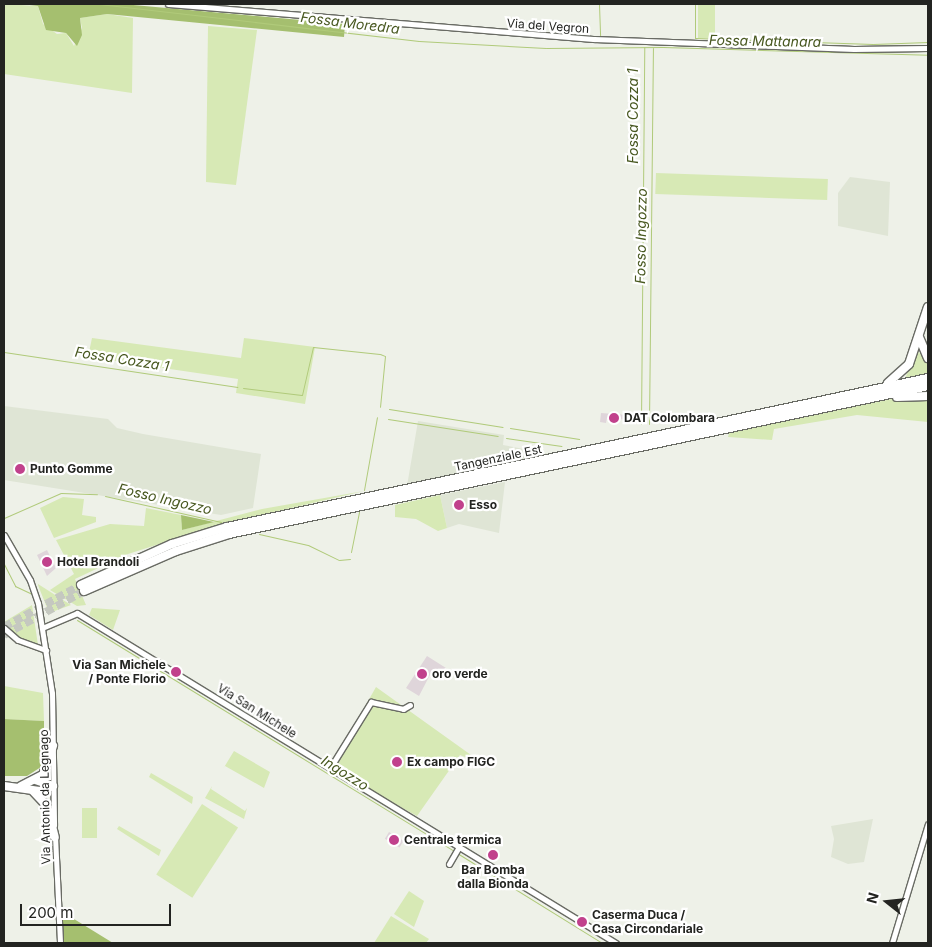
<!DOCTYPE html>
<html>
<head>
<meta charset="utf-8">
<style>
  body { margin:0 }
  #map { position:relative; width:932px; height:947px; overflow:hidden; background:#eef1e8; font-family:Inter,sans-serif }
  div>[style] { position:absolute }
  .built>* { inset:0; background:#dfe5d5 }
  .green>* { inset:0; background:#d7e9b5; transform-origin:0 0 }
  .forest>* { inset:0; background:#a5bf6f }
  .stream>* { height:1px; margin:-0.5px; padding:0 0.5px; transform-origin:0.5px; border-radius:0.5px; background:#b0ca7a }
  .building>* { inset:0; background:#dfd5da; transform-origin:0 0 }
  .highway-tunnel>* { height:8px; margin-top:-4px; transform-origin:0; background:repeating-linear-gradient(90deg,#c5c8c0 0 8px,transparent 0 12px) }
  .roads { filter:drop-shadow(1px 0 #696b64) drop-shadow(-1px 0 #696b64) drop-shadow(0 1px #696b64) drop-shadow(0 -1px #696b64) }
  .minor>* { height:5px; margin:-2.5px; padding:0 2.5px; transform-origin:2.5px; border-radius:2.5px; background:#fff }
  .highway>* { height:8px; margin:-4px; padding:0 4px; transform-origin:4px; border-radius:4px; background:#fff }
  .dots>* { width:14px; height:14px; translate:-50% -50%; box-sizing:border-box; border:2px solid #fff; border-radius:50% }
  span { translate:-50% -50%; white-space:nowrap; text-align:center; line-height:1.15; -webkit-text-stroke:4.5px #fff; paint-order:stroke }
  .street-label { font-size:12px; color:#232421 }
  .poi-label { font-size:12px; color:#232421; font-weight:700 }
  .left { translate:0 -50%; text-align:left }
  .right { translate:-100% -50%; text-align:right }
  .water-label { font-size:14px; color:#485820; font-style:italic }
  .frame { position:absolute; inset:0; border:5px solid #232421; pointer-events:none }
  .north { position:absolute; left:862px; top:877px; width:50px; height:50px; -webkit-text-stroke:4px #fff; paint-order:stroke; rotate:286deg; font-size:14px; font-weight:700; line-height:20px; text-align:center; color:#232421 }
  .north::after { content:''; display:block; margin:auto; width:18px; height:22px; background:#232421; clip-path:polygon(50% 0,100% 100%,50% 72%,0 100%) }
  .scale { position:absolute; left:20px; top:904px; width:151px; height:22px; box-sizing:border-box; border:2px solid #232421; border-top:0; padding-left:6px; font-size:15px; line-height:18px; white-space:nowrap; color:#232421; -webkit-text-stroke:4px #fff; paint-order:stroke }
</style>
</head>
<body>
<div id="map">
  <div class="built">
    <i style="clip-path:polygon(850px 177px,890px 182px,888px 236px,838px 226px,838px 193px)"></i>
    <i style="clip-path:polygon(4px 406px,108px 419px,117px 428px,143px 434px,261px 454px,253px 508px,221px 515px,4px 480px)"></i>
    <i style="clip-path:polygon(418px 421px,504px 435px,503px 445px,556px 455px,407px 486px)"></i>
    <i style="clip-path:polygon(505px 482px,499px 533px,459px 524px,447px 528px,440px 495px)"></i>
    <i style="clip-path:polygon(873px 819px,864px 862px,848px 864px,831px 857px,834px 839px,831px 826px)"></i>
  </div>
  <div class="green">
    <i style="clip-path:polygon(4px 4px,38px 6px,43px 24px,57px 34px,66px 33px,74px 46px,82px 28px,80px 18px,107px 14px,133px 18px,132px 93px,4px 74px)"></i>
    <i style="left:698px;top:4px;width:17px;height:34px"></i>
    <i style="clip-path:polygon(208px 26px,257px 30px,236px 185px,206px 182px)"></i>
    <i style="left:656px;top:173px;width:172px;height:21px;rotate:2deg"></i>
    <i style="clip-path:polygon(92px 338px,241px 358px,244px 338px,315px 347px,305px 404px,236px 393px,238px 379px,88px 357px)"></i>
    <i style="clip-path:polygon(916px 350px,928px 361px,928px 374px,905px 379px)"></i>
    <i style="clip-path:polygon(906px 396px,928px 397px,928px 422px,857px 415px,774px 429px,772px 440px,728px 437px,729px 433px)"></i>
    <i style="clip-path:polygon(364px 491px,219px 525px,128px 554px,75px 579px,86px 605px,77px 606px,50px 590px,74px 574px,56px 540px,110px 524px,144px 526px,146px 508px,181px 515px,182px 530px,262px 509px)"></i>
    <i style="clip-path:polygon(440px 495px,447px 528px,438px 531px,416px 519px,395px 517px,395px 505px)"></i>
    <i style="clip-path:polygon(63px 497px,84px 499px,82px 515px,96px 517px,96px 522px,54px 538px,40px 508px)"></i>
    <i style="clip-path:polygon(38px 585px,38px 584px,71px 605px,49px 613px)"></i>
    <i style="clip-path:polygon(32px 605px,38px 645px,20px 639px,4px 626px,4px 622px)"></i>
    <i style="clip-path:polygon(92px 608px,120px 610px,113px 630px,89px 615px)"></i>
    <i style="clip-path:polygon(4px 686px,43px 693px,44px 721px,4px 719px)"></i>
    <i style="clip-path:polygon(376px 687px,485px 765px,460px 755px,417px 816px,330px 768px)"></i>
    <i style="clip-path:polygon(234px 751px,270px 772px,264px 788px,225px 766px,223px 769px)"></i>
    <i style="clip-path:polygon(151px 773px,193px 797px,192px 804px,149px 777px)"></i>
    <i style="clip-path:polygon(212px 786px,211px 789px,245px 811px,247px 808px,244px 819px,205px 798px)"></i>
    <i style="left:202px;top:804px;width:43px;height:84px;rotate:33deg"></i>
    <i style="left:82px;top:808px;width:15px;height:30px"></i>
    <i style="clip-path:polygon(119px 826px,161px 850px,159px 856px,117px 829px)"></i>
    <i style="clip-path:polygon(409px 891px,424px 901px,414px 927px,394px 914px)"></i>
    <i style="clip-path:polygon(391px 916px,429px 939px,426px 943px,374px 943px)"></i>
  </div>
  <div class="forest">
    <i style="clip-path:polygon(21px 4px,122px 4px,345px 24px,344px 37px,107px 14px,80px 18px,82px 35px,77px 46px,66px 33px,46px 30px,38px 6px)"></i>
    <i style="clip-path:polygon(181px 515px,214px 522px,182px 530px)"></i>
    <i style="clip-path:polygon(4px 719px,44px 721px,44px 757px,41px 767px,27px 776px,4px 776px)"></i>
    <i style="clip-path:polygon(61px 911px,113px 943px,62px 943px)"></i>
  </div>
  <div class="stream">
    <i style="left:99px;top:4px;width:322px;rotate:6.6deg"></i>
    <i style="left:419px;top:41px;width:127px;rotate:3.2deg"></i>
    <i style="left:546px;top:48px;width:117px;rotate:-0.5deg"></i>
    <i style="left:663px;top:47px;width:265px;rotate:1.7deg"></i>
    <i style="left:599px;top:4px;width:32px;rotate:88deg"></i>
    <i style="left:695px;top:4px;width:34px;rotate:90deg"></i>
    <i style="left:695px;top:38px;width:178px;rotate:1.9deg"></i>
    <i style="left:873px;top:44px;width:55px;rotate:-2.1deg"></i>
    <i style="left:4px;top:352px;width:236px;rotate:8.5deg"></i>
    <i style="left:243px;top:388px;width:59px;rotate:6.8deg"></i>
    <i style="left:302px;top:395px;width:49px;rotate:-77.1deg"></i>
    <i style="left:313px;top:347px;width:67px;rotate:6deg"></i>
    <i style="left:380px;top:354px;width:5px;rotate:22deg"></i>
    <i style="left:385px;top:356px;width:51px;rotate:95.6deg"></i>
    <i style="left:389px;top:409px;width:115px;rotate:9deg"></i>
    <i style="left:388px;top:419px;width:111px;rotate:8.8deg"></i>
    <i style="left:641px;top:424px;width:377px;rotate:-89.5deg"></i>
    <i style="left:649px;top:424px;width:376px;rotate:-89.4deg"></i>
    <i style="left:510px;top:428px;width:70px;rotate:9.1deg"></i>
    <i style="left:506px;top:438px;width:56px;rotate:8.3deg"></i>
    <i style="left:364px;top:490px;width:74px;rotate:-79.9deg"></i>
    <i style="left:105px;top:496px;width:119px;rotate:12.6deg"></i>
    <i style="left:4px;top:518px;width:62px;rotate:-23.7deg"></i>
    <i style="left:61px;top:493px;width:36px;rotate:2deg"></i>
    <i style="left:259px;top:534px;width:50px;rotate:12.7deg"></i>
    <i style="left:308px;top:545px;width:34px;rotate:26deg"></i>
    <i style="left:339px;top:560px;width:11px;rotate:-5deg"></i>
    <i style="left:351px;top:552px;width:41px;rotate:-78.7deg"></i>
    <i style="left:4px;top:564px;width:25px;rotate:63deg"></i>
    <i style="left:15px;top:586px;width:17px;rotate:25deg"></i>
    <i style="left:77px;top:620px;width:442px;rotate:31.5deg"></i>
    <i style="left:457px;top:853px;width:171px;rotate:31.8deg"></i>
  </div>
  <div class="building">
    <i style="clip-path:polygon(601px 413px,628px 415px,628px 420px,607px 418px,606px 423px,600px 422px)"></i>
    <i style="clip-path:polygon(47px 550px,56px 568px,47px 576px,37px 555px)"></i>
    <i style="clip-path:polygon(427px 656px,446px 668px,440px 676px,432px 671px,419px 696px,406px 688px)"></i>
    <i style="left:389px;top:832px;width:17px;height:8px;rotate:31deg"></i>
  </div>
  <div class="highway-tunnel">
    <i style="left:4px;top:627px;width:88px;rotate:-28.6deg"></i>
    <i style="left:4px;top:635px;width:91px;rotate:-28.8deg"></i>
  </div>
  <div class="roads">
    <div class="minor">
      <i style="left:168px;top:4px;width:427px;rotate:4.7deg"></i>
      <i style="left:594px;top:39px;width:260px;rotate:2.2deg"></i>
      <i style="left:854px;top:49px;width:74px;rotate:-0.8deg"></i>
      <i style="left:4px;top:535px;width:52px;rotate:60deg"></i>
      <i style="left:30px;top:580px;width:24px;rotate:71deg"></i>
      <i style="left:38px;top:603px;width:91px;rotate:81.2deg"></i>
      <i style="left:52px;top:693px;width:132px;rotate:89.1deg"></i>
      <i style="left:4px;top:628px;width:18px;rotate:41deg"></i>
      <i style="left:18px;top:640px;width:30px;rotate:20deg"></i>
      <i style="left:42px;top:628px;width:38px;rotate:-23deg"></i>
      <i style="left:77px;top:613px;width:632px;rotate:31.48deg"></i>
      <i style="left:330px;top:768px;width:78px;rotate:-58.2deg"></i>
      <i style="left:371px;top:702px;width:33px;rotate:12deg"></i>
      <i style="left:403px;top:709px;width:8px;rotate:-30deg"></i>
      <i style="left:55px;top:836px;width:107px;rotate:87.3deg"></i>
      <i style="left:449px;top:864px;width:20px;rotate:-60deg"></i>
      <i style="left:892px;top:943px;width:124px;rotate:-73.2deg"></i>
    </div>
    <div class="highway">
      <i style="left:919px;top:337px;width:23px;rotate:67deg"></i>
      <i style="left:888px;top:383px;width:28px;rotate:-42deg"></i>
      <i style="left:909px;top:364px;width:60px;rotate:-71.6deg"></i>
      <i style="left:897px;top:397px;width:31px;rotate:-2deg"></i>
      <i style="left:81px;top:585px;width:100px;rotate:-24.3deg"></i>
      <i style="left:172px;top:544px;width:58px;rotate:-17.2deg"></i>
      <i style="left:227px;top:527px;width:717px;rotate:-12deg"></i>
      <i style="left:84px;top:591px;width:100px;rotate:-23.5deg"></i>
      <i style="left:176px;top:551px;width:56px;rotate:-17.8deg"></i>
      <i style="left:229px;top:534px;width:714px;rotate:-11.95deg"></i>
      <i style="left:4px;top:786px;width:36px;rotate:8deg"></i>
      <i style="left:40px;top:791px;width:14px;rotate:-21deg"></i>
      <i style="left:53px;top:786px;width:18px;rotate:-161deg"></i>
      <i style="left:21px;top:786px;width:25px;rotate:-27deg"></i>
      <i style="left:43px;top:775px;width:31px;rotate:-71deg"></i>
      <i style="left:33px;top:791px;width:21px;rotate:47deg"></i>
      <i style="left:47px;top:806px;width:32px;rotate:76deg"></i>
    </div>
  </div>
  <div class="dots">
    <i style="left:614px;top:418px;background:#c1418c"></i>
    <i style="left:20px;top:469px;background:#c1418c"></i>
    <i style="left:459px;top:505px;background:#c1418c"></i>
    <i style="left:47px;top:562px;background:#c1418c"></i>
    <i style="left:176px;top:672px;background:#c1418c"></i>
    <i style="left:422px;top:674px;background:#c1418c"></i>
    <i style="left:397px;top:762px;background:#c1418c"></i>
    <i style="left:394px;top:840px;background:#c1418c"></i>
    <i style="left:493px;top:855px;background:#c1418c"></i>
    <i style="left:582px;top:922px;background:#c1418c"></i>
  </div>
  <div class="street-label">
    <span style="left:548px;top:26px;rotate:4deg">Via del Vegron</span>
    <span style="left:498px;top:458px;rotate:-12deg">Tangenziale Est</span>
    <span style="left:257px;top:711px;rotate:32deg">Via San Michele</span>
    <span style="left:45px;top:797px;rotate:-91deg">Via Antonio da Legnago</span>
  </div>
  <div class="poi-label">
    <span class="left" style="left:624px;top:418px">DAT Colombara</span>
    <span class="left" style="left:30px;top:469px">Punto Gomme</span>
    <span class="left" style="left:469px;top:505px">Esso</span>
    <span class="left" style="left:57px;top:562px">Hotel Brandoli</span>
    <span class="right" style="left:166px;top:672px">Via San Michele<br>/ Ponte Florio</span>
    <span class="left" style="left:432px;top:674px">oro verde</span>
    <span class="left" style="left:407px;top:762px">Ex campo FIGC</span>
    <span class="left" style="left:404px;top:840px">Centrale termica</span>
    <span style="left:493px;top:877px">Bar Bomba<br>dalla Bionda</span>
    <span class="left" style="left:592px;top:922px">Caserma Duca /<br>Casa Circondariale</span>
  </div>
  <div class="water-label">
    <span style="left:350px;top:23px;rotate:7deg">Fossa Moredra</span>
    <span style="left:765px;top:41px;rotate:1deg">Fossa Mattanara</span>
    <span style="left:633px;top:116px;rotate:-90deg">Fossa Cozza 1</span>
    <span style="left:641px;top:236px;rotate:-89deg">Fosso Ingozzo</span>
    <span style="left:122px;top:359px;rotate:9deg">Fossa Cozza 1</span>
    <span style="left:165px;top:499px;rotate:13deg">Fosso Ingozzo</span>
    <span style="left:345px;top:773px;rotate:32deg">Ingozzo</span>
  </div>
  <div class="frame"></div>
  <div class="north">N</div>
  <div class="scale">200 m</div>
</div>
</body>
</html>
